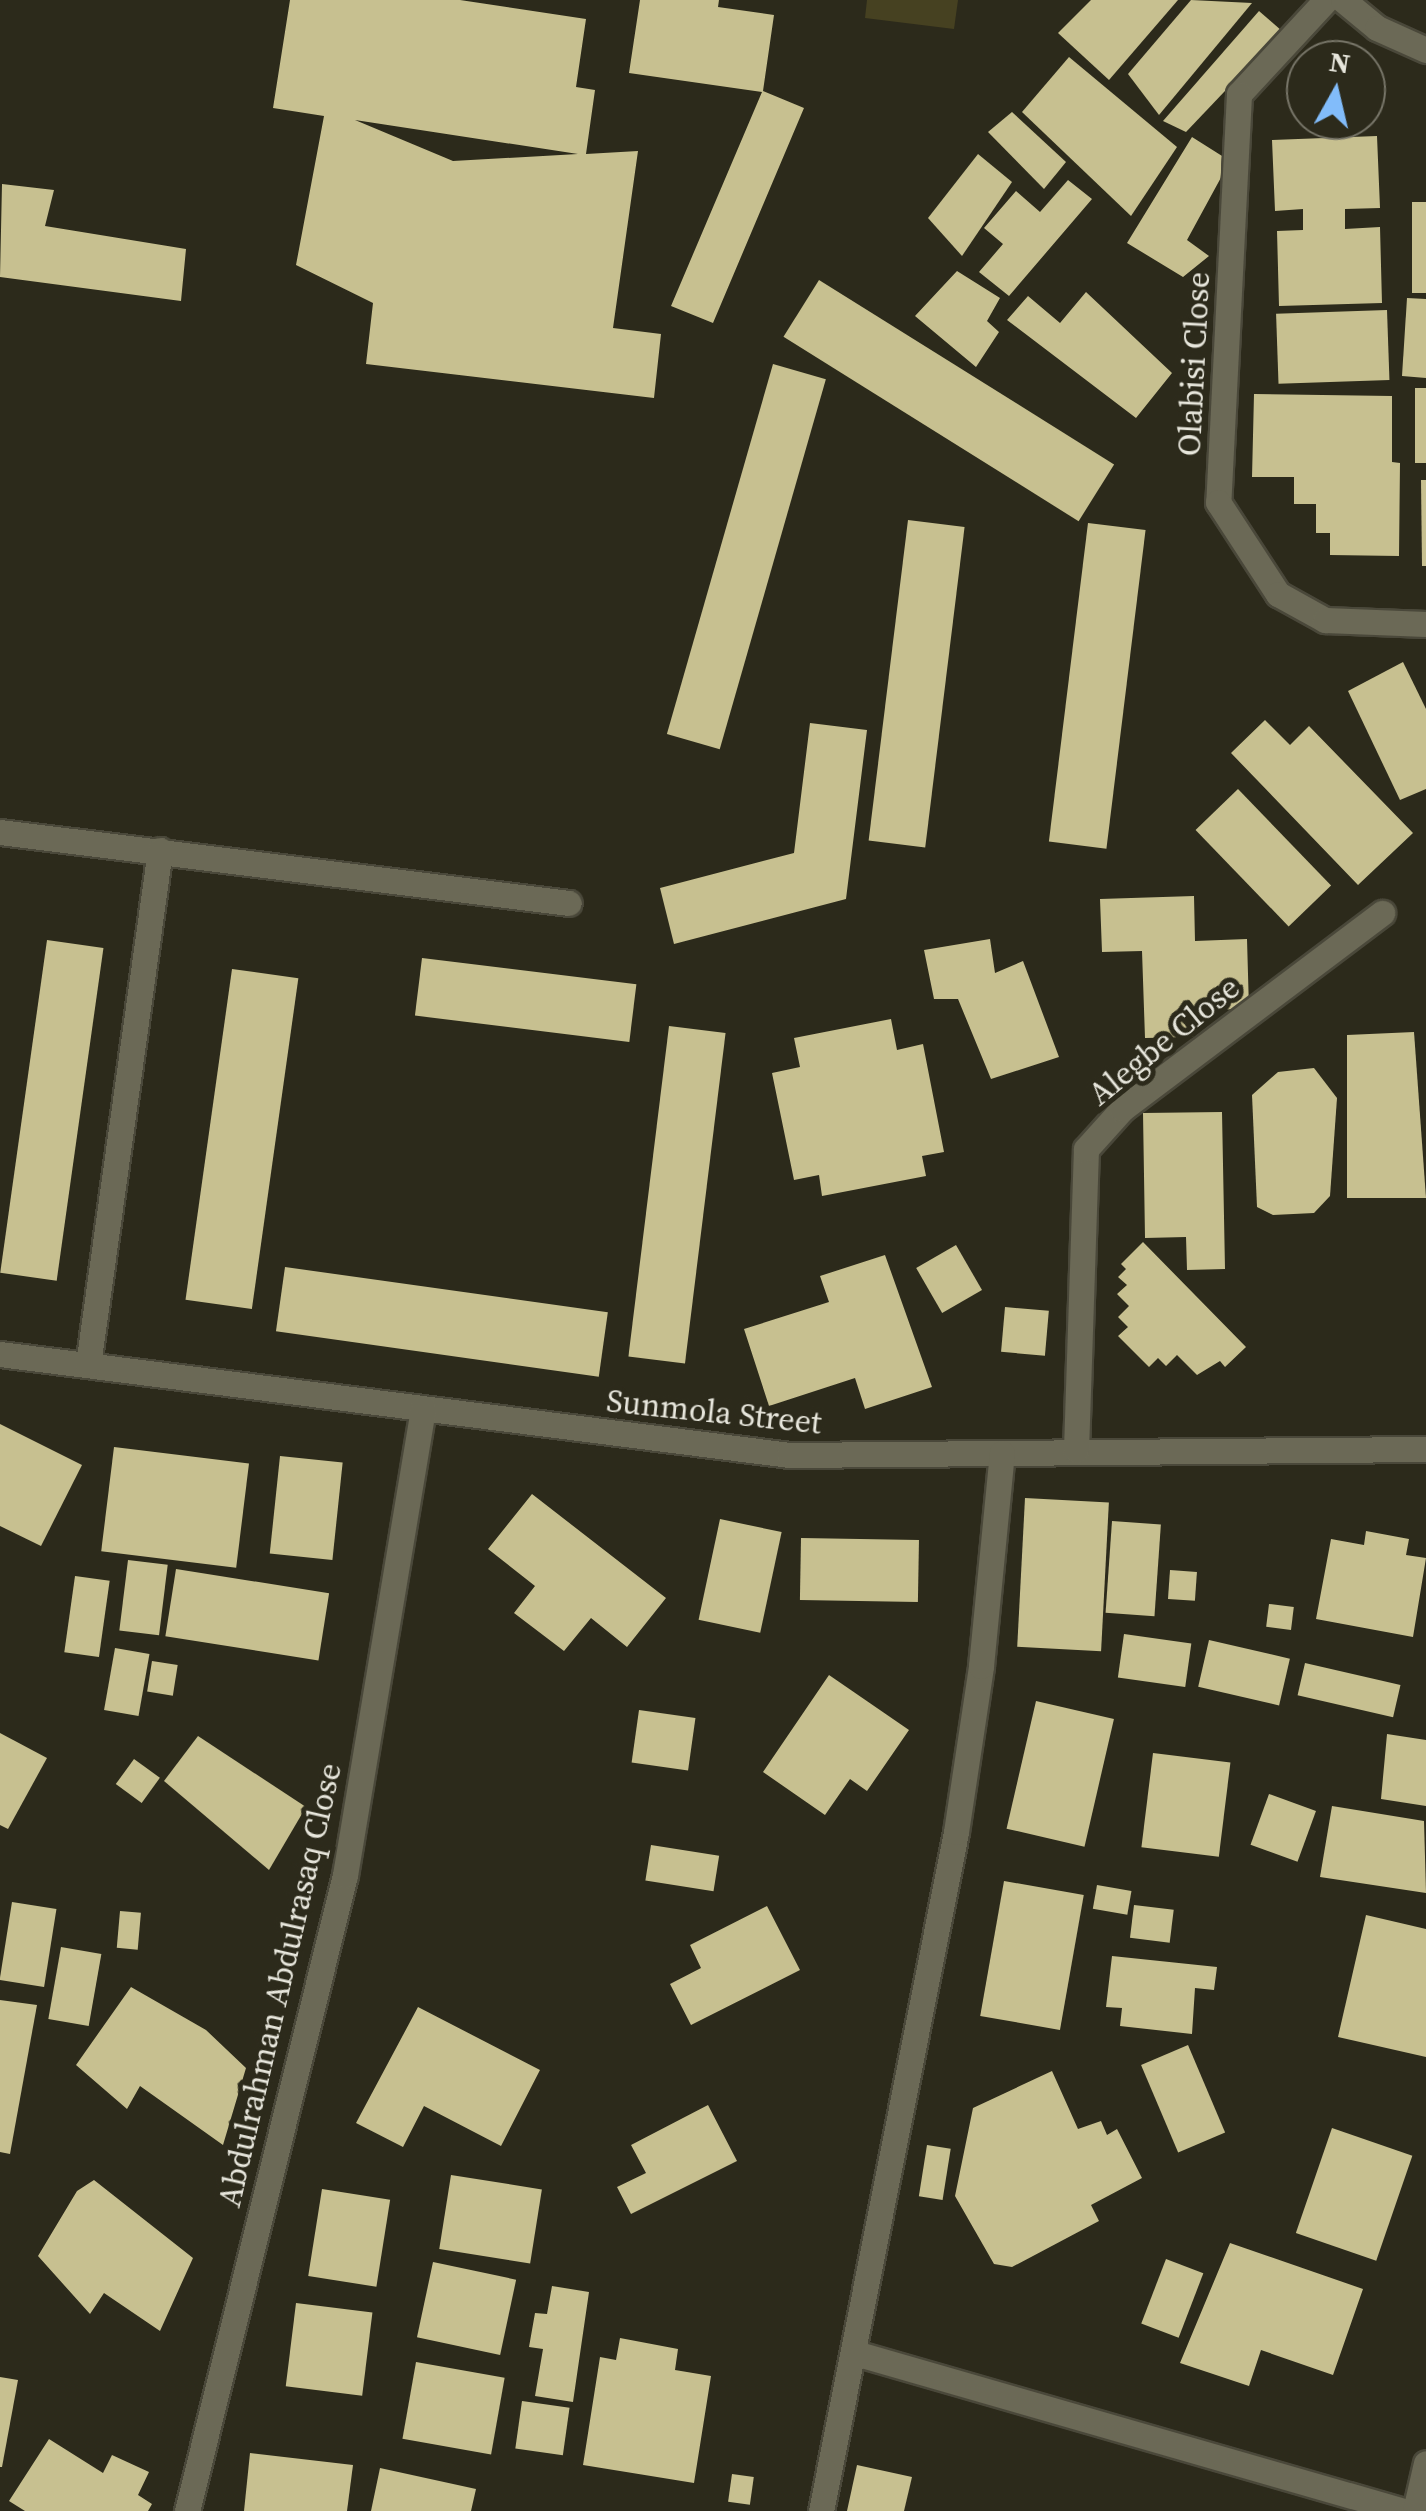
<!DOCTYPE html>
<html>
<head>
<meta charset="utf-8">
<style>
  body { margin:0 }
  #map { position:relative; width:1426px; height:2511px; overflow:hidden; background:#2c2a1b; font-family:"Source Serif 4",serif }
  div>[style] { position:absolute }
  .green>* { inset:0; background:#464121 }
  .building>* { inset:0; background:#c7c090; transform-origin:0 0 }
  .roads { filter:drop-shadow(2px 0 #4a483a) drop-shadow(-2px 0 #4a483a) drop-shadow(0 2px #4a483a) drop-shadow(0 -2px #4a483a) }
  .minor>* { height:25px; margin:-12.5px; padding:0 12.5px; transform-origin:12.5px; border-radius:12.5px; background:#6b6956 }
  span { translate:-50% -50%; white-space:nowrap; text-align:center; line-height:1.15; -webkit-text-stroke:10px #2c2a1b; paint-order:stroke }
  .street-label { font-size:32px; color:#e7e6dc }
  .north { position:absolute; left:1286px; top:40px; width:100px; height:100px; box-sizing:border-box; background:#2c2a1b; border:2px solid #777568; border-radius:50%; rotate:8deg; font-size:28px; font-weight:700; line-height:40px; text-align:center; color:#e7e6dc }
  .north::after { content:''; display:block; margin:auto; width:35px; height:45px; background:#82bcfa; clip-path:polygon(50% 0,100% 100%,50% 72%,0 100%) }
</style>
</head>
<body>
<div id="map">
  <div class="green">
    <i style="clip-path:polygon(867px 0,958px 0,954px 29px,865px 18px)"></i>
  </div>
  <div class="building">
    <i style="clip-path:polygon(evenodd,290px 0,460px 0,586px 19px,576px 87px,595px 90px,586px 154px,638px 151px,613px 328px,661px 334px,654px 398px,366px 364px,373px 303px,296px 265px,324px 116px,273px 108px,290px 0,355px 120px,578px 154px,453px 161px,355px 120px)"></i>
    <i style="clip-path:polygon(640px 0,719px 0,718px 7px,774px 15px,763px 91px,804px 108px,713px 323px,671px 306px,762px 92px,629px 73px)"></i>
    <i style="clip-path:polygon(1091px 0,1178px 0,1109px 80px,1058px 33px)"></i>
    <i style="clip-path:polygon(1191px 0,1252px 3px,1159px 115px,1128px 74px)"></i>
    <i style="clip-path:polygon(1259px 11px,1282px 31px,1186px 132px,1163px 121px)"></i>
    <i style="clip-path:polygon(1069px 57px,1177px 147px,1131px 216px,1022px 112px)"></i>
    <i style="clip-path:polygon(1012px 112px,1066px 162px,1044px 189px,988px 132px)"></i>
    <i style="clip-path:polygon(1377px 136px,1380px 208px,1345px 209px,1345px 229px,1380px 227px,1382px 303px,1279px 306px,1277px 231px,1303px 230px,1303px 209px,1275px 211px,1272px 140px)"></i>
    <i style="clip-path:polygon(1192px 137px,1230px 161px,1187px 240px,1209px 256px,1183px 277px,1127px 243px)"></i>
    <i style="clip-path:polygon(978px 154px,1012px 182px,962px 256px,928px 218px)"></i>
    <i style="clip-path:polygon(1068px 180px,1092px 199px,1009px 296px,979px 272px,1003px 244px,984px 228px,1016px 191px,1040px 212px)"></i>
    <i style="clip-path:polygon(2px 184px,54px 190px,45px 226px,186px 249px,181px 301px,0 277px)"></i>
    <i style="left:1412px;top:202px;width:14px;height:91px"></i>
    <i style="clip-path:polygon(957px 271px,1000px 298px,987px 321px,999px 332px,976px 367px,915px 316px)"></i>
    <i style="left:819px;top:280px;width:348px;height:67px;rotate:32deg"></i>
    <i style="clip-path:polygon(1086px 292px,1172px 373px,1136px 418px,1007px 320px,1028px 296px,1060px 323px)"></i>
    <i style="clip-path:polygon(1407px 298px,1426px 299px,1426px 378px,1402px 376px)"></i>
    <i style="left:1387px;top:310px;width:70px;height:111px;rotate:88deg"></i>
    <i style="left:773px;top:364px;width:55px;height:385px;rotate:16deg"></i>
    <i style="left:1415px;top:388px;width:11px;height:75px"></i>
    <i style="clip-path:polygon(1254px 394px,1392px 396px,1392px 462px,1400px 463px,1399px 556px,1330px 555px,1330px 533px,1316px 533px,1316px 504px,1294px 504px,1294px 477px,1252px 477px)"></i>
    <i style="clip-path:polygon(1421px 480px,1426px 480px,1426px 566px,1422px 566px)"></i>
    <i style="left:908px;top:520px;width:57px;height:323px;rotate:7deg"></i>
    <i style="left:1088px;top:523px;width:58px;height:321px;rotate:7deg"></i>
    <i style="clip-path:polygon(1403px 662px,1426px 709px,1426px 789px,1400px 800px,1348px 691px)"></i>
    <i style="clip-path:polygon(1265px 720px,1290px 745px,1309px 726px,1413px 833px,1358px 885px,1231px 753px)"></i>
    <i style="clip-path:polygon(810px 723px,867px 730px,846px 899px,674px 944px,660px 888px,794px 853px)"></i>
    <i style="left:1238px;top:789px;width:134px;height:59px;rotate:46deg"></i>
    <i style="clip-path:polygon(1194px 896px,1195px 941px,1247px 939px,1249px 1009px,1193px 1010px,1194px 1037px,1145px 1038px,1142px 951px,1102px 952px,1100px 899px)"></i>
    <i style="clip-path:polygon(990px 939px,995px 973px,1023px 961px,1059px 1057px,991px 1079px,958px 999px,934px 999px,924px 950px)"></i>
    <i style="left:47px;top:940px;width:57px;height:336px;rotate:8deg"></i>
    <i style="left:422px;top:958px;width:216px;height:58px;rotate:7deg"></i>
    <i style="left:232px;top:969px;width:67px;height:334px;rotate:8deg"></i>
    <i style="clip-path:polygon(891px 1019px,897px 1050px,923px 1044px,944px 1152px,922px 1156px,926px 1176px,822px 1196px,819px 1175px,794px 1180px,772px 1073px,800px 1067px,794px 1038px)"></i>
    <i style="left:669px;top:1026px;width:57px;height:333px;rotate:7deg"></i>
    <i style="clip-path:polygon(1414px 1032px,1426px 1198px,1347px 1198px,1347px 1035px)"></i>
    <i style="clip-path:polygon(1314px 1068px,1337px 1098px,1330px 1196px,1314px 1213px,1273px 1215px,1257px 1207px,1252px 1095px,1278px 1072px)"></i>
    <i style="clip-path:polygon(1222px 1112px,1225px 1269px,1187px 1270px,1186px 1237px,1145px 1238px,1143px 1113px)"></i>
    <i style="clip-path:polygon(1143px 1242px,1246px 1347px,1225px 1367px,1220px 1361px,1197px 1375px,1177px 1355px,1166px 1366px,1158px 1358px,1149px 1367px,1118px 1336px,1128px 1327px,1118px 1317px,1129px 1306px,1117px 1294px,1127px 1285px,1118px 1277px,1126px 1269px,1121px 1264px)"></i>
    <i style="left:956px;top:1245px;width:52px;height:46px;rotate:60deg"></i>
    <i style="clip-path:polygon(885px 1255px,932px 1387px,865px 1409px,855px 1378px,769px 1406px,744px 1329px,829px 1302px,820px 1276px)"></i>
    <i style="left:285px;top:1267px;width:326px;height:65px;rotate:8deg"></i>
    <i style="left:1005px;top:1307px;width:44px;height:45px;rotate:5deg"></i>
    <i style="clip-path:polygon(0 1424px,82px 1465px,41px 1546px,0 1526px)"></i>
    <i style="left:114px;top:1447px;width:136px;height:105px;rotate:7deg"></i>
    <i style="left:280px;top:1456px;width:63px;height:98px;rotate:6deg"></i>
    <i style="clip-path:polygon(532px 1494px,666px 1598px,627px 1647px,591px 1618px,564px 1651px,514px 1613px,535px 1586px,488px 1549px)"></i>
    <i style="left:1025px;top:1498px;width:84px;height:149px;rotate:3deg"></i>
    <i style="left:720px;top:1519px;width:63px;height:103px;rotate:12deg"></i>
    <i style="left:1112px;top:1521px;width:49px;height:92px;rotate:4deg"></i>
    <i style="clip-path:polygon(1366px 1531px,1409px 1539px,1406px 1555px,1426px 1558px,1413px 1637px,1316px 1619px,1331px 1539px,1364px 1545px)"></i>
    <i style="left:801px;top:1538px;width:118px;height:62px;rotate:1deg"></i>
    <i style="left:128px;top:1560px;width:40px;height:71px;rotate:7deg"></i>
    <i style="left:176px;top:1569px;width:155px;height:68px;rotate:9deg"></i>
    <i style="left:1170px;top:1570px;width:27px;height:29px;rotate:4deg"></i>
    <i style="left:75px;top:1576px;width:35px;height:77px;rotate:8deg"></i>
    <i style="left:1269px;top:1604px;width:25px;height:23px;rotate:7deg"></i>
    <i style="left:1124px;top:1634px;width:68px;height:44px;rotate:8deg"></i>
    <i style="left:1209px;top:1640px;width:83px;height:48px;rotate:13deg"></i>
    <i style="left:115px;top:1648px;width:35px;height:63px;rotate:10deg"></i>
    <i style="left:152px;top:1661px;width:26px;height:31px;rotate:9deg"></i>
    <i style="left:1305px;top:1663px;width:98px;height:33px;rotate:13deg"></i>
    <i style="clip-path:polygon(829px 1675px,909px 1730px,867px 1791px,850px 1779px,825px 1815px,763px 1772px)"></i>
    <i style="left:1036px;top:1701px;width:80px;height:131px;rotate:13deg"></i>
    <i style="left:639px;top:1710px;width:57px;height:53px;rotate:8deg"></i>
    <i style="clip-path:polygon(0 1733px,47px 1758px,8px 1829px,0 1825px)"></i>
    <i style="clip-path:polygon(1387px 1734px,1426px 1740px,1426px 1806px,1381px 1799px)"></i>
    <i style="clip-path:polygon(198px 1736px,306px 1807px,269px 1870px,164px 1781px)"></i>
    <i style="left:1153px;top:1753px;width:78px;height:95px;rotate:7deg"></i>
    <i style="left:134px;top:1759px;width:32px;height:31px;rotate:36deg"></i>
    <i style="left:1269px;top:1794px;width:50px;height:54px;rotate:20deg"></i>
    <i style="clip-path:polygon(1332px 1806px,1424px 1821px,1426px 1893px,1320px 1877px)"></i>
    <i style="left:651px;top:1845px;width:69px;height:36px;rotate:9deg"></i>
    <i style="left:1004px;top:1881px;width:81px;height:137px;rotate:10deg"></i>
    <i style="left:1097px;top:1885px;width:35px;height:24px;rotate:10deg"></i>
    <i style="left:12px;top:1902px;width:45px;height:79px;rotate:9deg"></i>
    <i style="left:1134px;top:1905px;width:40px;height:33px;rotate:7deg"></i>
    <i style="clip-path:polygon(767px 1906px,800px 1970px,691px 2025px,670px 1984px,701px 1968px,690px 1945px)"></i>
    <i style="left:120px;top:1911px;width:21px;height:37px;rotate:5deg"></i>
    <i style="clip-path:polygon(1366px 1915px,1426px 1929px,1426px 2057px,1338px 2037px)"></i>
    <i style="left:61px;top:1947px;width:41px;height:73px;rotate:10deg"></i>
    <i style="clip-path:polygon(1112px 1956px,1217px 1967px,1214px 1990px,1195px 1988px,1192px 2034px,1120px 2026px,1122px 2008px,1106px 2007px)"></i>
    <i style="clip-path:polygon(131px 1987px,206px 2030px,246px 2068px,223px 2145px,140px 2086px,127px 2109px,76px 2065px)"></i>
    <i style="clip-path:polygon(0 2000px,37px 2005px,10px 2154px,0 2152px)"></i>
    <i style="clip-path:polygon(418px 2007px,540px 2070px,501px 2146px,424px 2106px,403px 2147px,356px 2123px)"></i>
    <i style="left:1188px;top:2045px;width:95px;height:51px;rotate:67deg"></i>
    <i style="clip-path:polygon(1052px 2071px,1078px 2129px,1101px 2121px,1107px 2135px,1117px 2129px,1142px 2178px,1091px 2205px,1099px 2221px,1012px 2267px,994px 2264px,955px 2196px,973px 2108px)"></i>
    <i style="clip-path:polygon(708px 2105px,737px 2161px,631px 2214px,617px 2187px,646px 2173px,631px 2145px)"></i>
    <i style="left:1332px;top:2128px;width:85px;height:111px;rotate:19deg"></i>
    <i style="left:927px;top:2145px;width:24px;height:52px;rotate:9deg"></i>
    <i style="left:451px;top:2175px;width:92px;height:75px;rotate:9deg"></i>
    <i style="clip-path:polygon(94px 2180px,193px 2258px,160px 2331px,104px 2293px,90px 2314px,38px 2256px,77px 2191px)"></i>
    <i style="left:322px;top:2189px;width:69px;height:88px;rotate:9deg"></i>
    <i style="clip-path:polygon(1230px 2243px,1363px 2289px,1333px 2375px,1261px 2350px,1249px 2386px,1180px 2363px)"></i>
    <i style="left:1166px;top:2259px;width:40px;height:69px;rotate:21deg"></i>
    <i style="left:433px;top:2262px;width:85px;height:77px;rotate:12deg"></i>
    <i style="clip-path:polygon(552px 2286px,589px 2292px,573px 2402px,535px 2396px,543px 2349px,529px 2347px,535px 2313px,547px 2314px)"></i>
    <i style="left:296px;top:2303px;width:77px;height:84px;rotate:7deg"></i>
    <i style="clip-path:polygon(620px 2338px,678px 2349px,675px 2370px,711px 2376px,694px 2483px,583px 2465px,600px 2357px,616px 2360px)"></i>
    <i style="left:416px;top:2362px;width:90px;height:78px;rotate:10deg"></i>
    <i style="clip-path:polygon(0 2377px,18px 2380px,2px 2467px,0 2467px)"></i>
    <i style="left:522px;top:2401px;width:48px;height:48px;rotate:8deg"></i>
    <i style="clip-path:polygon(49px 2439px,103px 2473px,112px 2455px,149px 2472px,138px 2495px,152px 2504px,148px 2511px,25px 2511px,9px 2501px)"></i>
    <i style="clip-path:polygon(250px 2453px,353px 2465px,347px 2511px,244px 2511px)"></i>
    <i style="clip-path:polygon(857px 2465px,912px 2477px,904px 2511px,847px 2511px)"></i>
    <i style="clip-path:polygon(380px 2468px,476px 2489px,471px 2511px,371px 2511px)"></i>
    <i style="left:732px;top:2474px;width:22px;height:28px;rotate:8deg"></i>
  </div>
  <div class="roads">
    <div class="minor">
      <i style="left:1326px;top:0;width:128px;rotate:132.8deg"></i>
      <i style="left:1239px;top:94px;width:409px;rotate:92.9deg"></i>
      <i style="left:1218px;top:502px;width:110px;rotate:56.9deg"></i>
      <i style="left:1278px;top:594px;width:54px;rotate:29deg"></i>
      <i style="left:1325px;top:620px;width:101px;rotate:2.3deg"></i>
      <i style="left:1343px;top:0;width:44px;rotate:39.5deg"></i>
      <i style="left:1377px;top:28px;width:54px;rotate:24.2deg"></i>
      <i style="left:0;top:832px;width:573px;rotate:7.11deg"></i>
      <i style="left:0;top:1354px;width:795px;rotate:7.29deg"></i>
      <i style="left:789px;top:1455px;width:637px;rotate:-0.54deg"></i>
      <i style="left:88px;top:1365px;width:520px;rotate:-82.04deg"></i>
      <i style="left:1076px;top:1450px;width:301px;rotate:-88.1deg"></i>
      <i style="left:1086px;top:1149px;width:54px;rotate:-48deg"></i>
      <i style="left:1122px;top:1109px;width:326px;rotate:-37deg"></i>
      <i style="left:855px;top:2353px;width:571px;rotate:16.06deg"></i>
      <i style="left:187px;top:2511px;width:655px;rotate:-76.05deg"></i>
      <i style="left:345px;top:1875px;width:473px;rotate:-80.5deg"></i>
      <i style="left:821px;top:2511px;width:692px;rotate:-78.75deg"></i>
      <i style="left:956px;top:1832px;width:168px;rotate:-81.4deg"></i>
      <i style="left:981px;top:1666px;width:214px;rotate:-84.4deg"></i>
      <i style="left:1415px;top:2511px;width:49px;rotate:-77.1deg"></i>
    </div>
  </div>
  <div class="street-label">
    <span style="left:1194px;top:364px;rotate:-87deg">Olabisi Close</span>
    <span style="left:1164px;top:1041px;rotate:-39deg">Alegbe Close</span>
    <span style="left:714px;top:1412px;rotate:6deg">Sunmola Street</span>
    <span style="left:280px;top:1985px;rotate:-77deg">Abdulrahman Abdulrasaq Close</span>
  </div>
  <div class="north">N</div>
</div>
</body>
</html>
